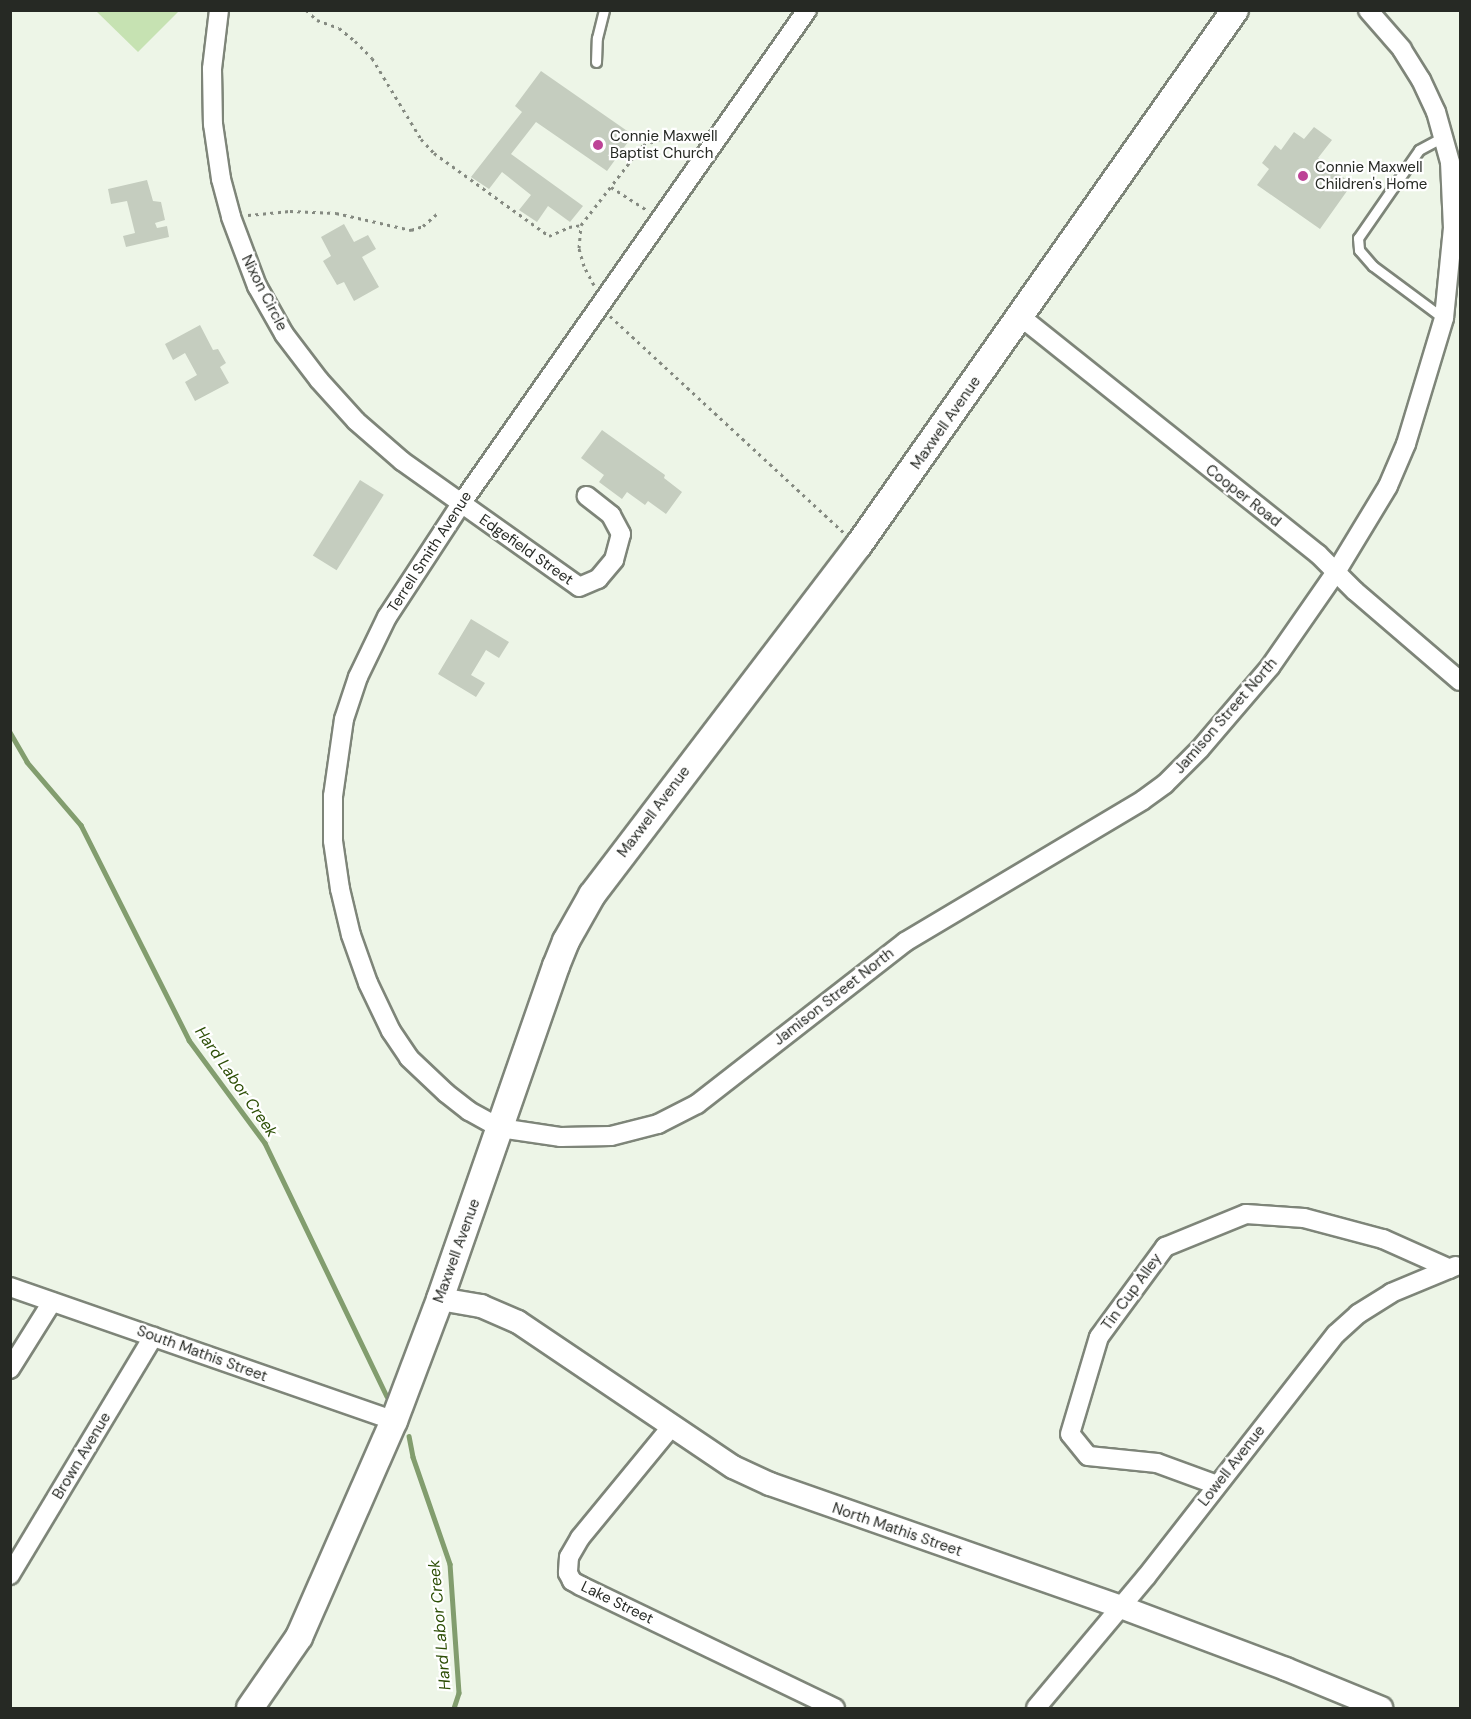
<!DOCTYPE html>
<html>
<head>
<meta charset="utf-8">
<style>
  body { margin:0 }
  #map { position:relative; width:1471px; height:1719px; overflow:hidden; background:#edf5e7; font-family:"DM Sans",sans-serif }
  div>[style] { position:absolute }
  .green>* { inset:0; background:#c6e2b2 }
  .stream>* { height:4.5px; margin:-2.25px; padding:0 2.25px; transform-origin:2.25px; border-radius:2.25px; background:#829d6e }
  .building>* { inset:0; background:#c5cdbf; transform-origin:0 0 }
  .path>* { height:3px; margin-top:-1.5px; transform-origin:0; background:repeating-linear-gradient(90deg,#858a81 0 3px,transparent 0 7.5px) }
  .roads { filter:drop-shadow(2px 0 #7e8579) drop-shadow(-2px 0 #7e8579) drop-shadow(0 2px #7e8579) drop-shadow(0 -2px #7e8579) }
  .service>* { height:9px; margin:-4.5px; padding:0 4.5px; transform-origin:4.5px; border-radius:4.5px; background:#fff }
  .minor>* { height:18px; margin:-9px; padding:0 9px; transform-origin:9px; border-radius:9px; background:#fff }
  .tertiary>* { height:22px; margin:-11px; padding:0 11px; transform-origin:11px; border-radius:11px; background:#fff }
  .secondary>* { height:26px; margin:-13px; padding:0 13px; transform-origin:13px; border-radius:13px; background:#fff }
  .dots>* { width:16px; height:16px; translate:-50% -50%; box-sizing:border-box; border:3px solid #fff; border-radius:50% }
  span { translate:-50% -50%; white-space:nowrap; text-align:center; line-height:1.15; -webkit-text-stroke:4.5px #fff; paint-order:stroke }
  .poi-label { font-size:15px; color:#262924 }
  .left { translate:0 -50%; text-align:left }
  .street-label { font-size:15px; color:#262924 }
  .water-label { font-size:16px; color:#2c4e05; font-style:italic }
  .frame { position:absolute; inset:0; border:12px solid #262924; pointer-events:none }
</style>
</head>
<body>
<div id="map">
  <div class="green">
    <i style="clip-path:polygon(96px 11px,179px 11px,138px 52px)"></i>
  </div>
  <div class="stream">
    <i style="left:10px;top:732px;width:34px;rotate:60deg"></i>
    <i style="left:27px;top:762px;width:83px;rotate:49.4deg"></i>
    <i style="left:81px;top:825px;width:241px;rotate:63.3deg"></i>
    <i style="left:189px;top:1040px;width:128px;rotate:53.6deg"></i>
    <i style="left:265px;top:1143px;width:281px;rotate:64.3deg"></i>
    <i style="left:409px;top:1436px;width:21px;rotate:79deg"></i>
    <i style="left:413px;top:1457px;width:113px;rotate:70.9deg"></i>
    <i style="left:450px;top:1564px;width:129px;rotate:86deg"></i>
    <i style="left:459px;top:1693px;width:16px;rotate:108deg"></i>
  </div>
  <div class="building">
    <i style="clip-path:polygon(541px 71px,633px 135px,607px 171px,536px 122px,511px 154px,583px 206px,570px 222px,548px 206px,537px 222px,519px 210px,531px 195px,502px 172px,489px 189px,471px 177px,522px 112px,515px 106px)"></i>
    <i style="clip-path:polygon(1314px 127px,1332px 140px,1318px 158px,1352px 184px,1320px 229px,1257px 185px,1269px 169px,1262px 163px,1275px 145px,1281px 150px,1294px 132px,1304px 139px)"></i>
    <i style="clip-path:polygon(147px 180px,153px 201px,161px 202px,165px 220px,155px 223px,157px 228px,167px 226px,169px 237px,126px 247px,123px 236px,135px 233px,127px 201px,111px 204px,108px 189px)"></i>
    <i style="clip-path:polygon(344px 224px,354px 242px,368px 235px,376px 249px,362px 257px,379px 287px,354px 301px,344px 282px,337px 285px,323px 261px,331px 256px,321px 237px)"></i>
    <i style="clip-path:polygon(200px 325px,213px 350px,218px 349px,226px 363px,220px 367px,229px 383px,195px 401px,185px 382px,197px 375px,185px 353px,173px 360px,165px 344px)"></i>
    <i style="clip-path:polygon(602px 430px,665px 475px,664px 478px,682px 492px,666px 514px,648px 501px,645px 505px,627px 492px,622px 499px,599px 482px,604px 475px,581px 458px)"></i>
    <i style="left:360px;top:480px;width:28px;height:89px;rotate:32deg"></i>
    <i style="clip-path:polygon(471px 619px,509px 642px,499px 658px,486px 650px,471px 675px,485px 683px,476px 697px,438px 674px)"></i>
  </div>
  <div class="path">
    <i style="left:306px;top:10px;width:15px;rotate:42deg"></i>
    <i style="left:317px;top:20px;width:23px;rotate:20deg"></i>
    <i style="left:339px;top:28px;width:21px;rotate:39deg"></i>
    <i style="left:355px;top:41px;width:24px;rotate:45deg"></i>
    <i style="left:372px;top:58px;width:95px;rotate:58.8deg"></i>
    <i style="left:421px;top:139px;width:19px;rotate:47deg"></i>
    <i style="left:434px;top:153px;width:142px;rotate:35.8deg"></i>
    <i style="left:549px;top:236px;width:22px;rotate:-24deg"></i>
    <i style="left:569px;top:227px;width:12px;rotate:-9deg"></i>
    <i style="left:611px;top:187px;width:43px;rotate:32.6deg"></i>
    <i style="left:248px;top:215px;width:42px;rotate:-5.4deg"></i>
    <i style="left:290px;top:211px;width:46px;rotate:2.5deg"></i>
    <i style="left:336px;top:213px;width:77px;rotate:12.8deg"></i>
    <i style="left:411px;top:230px;width:13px;rotate:-18deg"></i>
    <i style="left:423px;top:226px;width:21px;rotate:-41deg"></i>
    <i style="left:594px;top:285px;width:21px;rotate:-118deg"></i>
    <i style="left:584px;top:266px;width:19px;rotate:-106deg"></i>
    <i style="left:579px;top:248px;width:23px;rotate:-85deg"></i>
    <i style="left:581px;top:225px;width:101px;rotate:-52.2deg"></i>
    <i style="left:643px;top:145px;width:28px;rotate:-19deg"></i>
    <i style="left:669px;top:136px;width:22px;rotate:-8deg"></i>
    <i style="left:691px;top:133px;width:10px;rotate:11deg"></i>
    <i style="left:610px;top:316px;width:318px;rotate:42.8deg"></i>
  </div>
  <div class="roads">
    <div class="service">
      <i style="left:596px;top:62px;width:24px;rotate:-88deg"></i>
      <i style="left:597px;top:38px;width:29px;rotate:-76deg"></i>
      <i style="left:1443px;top:137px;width:27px;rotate:152deg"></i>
      <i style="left:1419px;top:150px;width:107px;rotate:124.7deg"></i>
      <i style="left:1358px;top:238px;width:12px;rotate:85deg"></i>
      <i style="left:1359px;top:250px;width:21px;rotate:49deg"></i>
      <i style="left:1373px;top:266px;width:87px;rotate:36.6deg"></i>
    </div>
    <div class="minor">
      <i style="left:219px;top:10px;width:59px;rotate:96.8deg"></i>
      <i style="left:212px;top:69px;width:55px;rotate:89deg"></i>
      <i style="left:213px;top:124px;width:56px;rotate:81.7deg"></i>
      <i style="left:221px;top:179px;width:39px;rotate:75deg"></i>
      <i style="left:231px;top:217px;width:74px;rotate:69.4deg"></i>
      <i style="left:257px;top:286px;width:55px;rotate:60.6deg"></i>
      <i style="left:284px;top:334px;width:58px;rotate:52.7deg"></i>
      <i style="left:319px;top:380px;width:55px;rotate:47.9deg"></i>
      <i style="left:356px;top:421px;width:61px;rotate:41deg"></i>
      <i style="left:402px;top:461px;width:217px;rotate:35.4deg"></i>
      <i style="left:579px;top:587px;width:21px;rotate:-23deg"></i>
      <i style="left:598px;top:579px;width:25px;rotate:-50deg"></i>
      <i style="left:614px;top:560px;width:27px;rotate:-75deg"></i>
      <i style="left:621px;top:534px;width:21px;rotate:-118deg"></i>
      <i style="left:611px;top:515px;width:31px;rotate:-142deg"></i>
      <i style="left:807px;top:10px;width:603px;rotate:125.01deg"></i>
      <i style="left:461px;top:504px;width:135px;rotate:123.2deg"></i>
      <i style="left:387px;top:617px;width:67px;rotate:115.8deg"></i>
      <i style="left:358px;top:677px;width:44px;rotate:108.4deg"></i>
      <i style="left:344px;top:719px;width:78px;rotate:98.1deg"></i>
      <i style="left:333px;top:796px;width:45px;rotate:90deg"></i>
      <i style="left:333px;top:841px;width:49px;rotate:81.7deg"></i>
      <i style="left:340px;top:889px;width:47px;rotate:76.6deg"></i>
      <i style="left:351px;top:935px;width:51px;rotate:70.5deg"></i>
      <i style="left:368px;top:983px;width:53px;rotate:64.4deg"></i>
      <i style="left:391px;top:1031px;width:32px;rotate:56deg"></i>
      <i style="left:409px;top:1058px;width:51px;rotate:43.4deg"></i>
      <i style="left:446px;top:1093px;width:29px;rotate:38deg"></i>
      <i style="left:469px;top:1111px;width:35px;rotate:29deg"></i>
      <i style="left:500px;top:1128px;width:62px;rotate:8.4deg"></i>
      <i style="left:561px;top:1137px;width:50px;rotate:-1.1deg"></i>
      <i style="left:611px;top:1136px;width:49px;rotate:-14.3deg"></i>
      <i style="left:658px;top:1124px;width:44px;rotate:-27.1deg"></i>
      <i style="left:697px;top:1104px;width:264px;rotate:-37.9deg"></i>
      <i style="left:905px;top:942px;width:277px;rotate:-30.8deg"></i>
      <i style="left:1143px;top:800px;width:27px;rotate:-36deg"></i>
      <i style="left:1165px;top:784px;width:49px;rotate:-45deg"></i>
      <i style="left:1200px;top:749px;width:108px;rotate:-49.5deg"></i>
      <i style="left:1270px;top:667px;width:116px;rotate:-55.2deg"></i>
      <i style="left:1336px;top:572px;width:100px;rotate:-58.8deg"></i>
      <i style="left:1388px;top:486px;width:46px;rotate:-66.8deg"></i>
      <i style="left:1406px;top:444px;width:132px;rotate:-73.2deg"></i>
      <i style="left:1444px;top:318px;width:90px;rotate:-84.3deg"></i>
      <i style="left:1453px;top:228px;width:66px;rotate:-92.6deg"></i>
      <i style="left:1450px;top:162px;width:52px;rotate:-105.6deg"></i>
      <i style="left:1436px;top:112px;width:35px;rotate:-115deg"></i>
      <i style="left:1421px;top:80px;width:36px;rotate:-122deg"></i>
      <i style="left:1402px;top:49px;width:52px;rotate:-131.1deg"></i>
      <i style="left:1021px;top:317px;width:380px;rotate:38.6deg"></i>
      <i style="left:1318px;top:554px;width:52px;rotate:45deg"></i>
      <i style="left:1355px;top:591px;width:138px;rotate:40.6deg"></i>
      <i style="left:10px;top:1287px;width:407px;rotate:19.2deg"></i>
      <i style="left:10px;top:1369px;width:79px;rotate:-57.9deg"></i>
      <i style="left:672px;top:1426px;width:145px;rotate:129.4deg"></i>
      <i style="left:580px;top:1538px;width:22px;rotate:120deg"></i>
      <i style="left:569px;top:1557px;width:16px;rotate:94deg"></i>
      <i style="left:568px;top:1573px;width:9px;rotate:63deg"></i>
      <i style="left:572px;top:1581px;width:10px;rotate:29deg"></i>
      <i style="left:581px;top:1586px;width:282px;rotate:25.7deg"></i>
      <i style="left:1217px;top:1485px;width:64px;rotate:-159.9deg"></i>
      <i style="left:1157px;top:1463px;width:69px;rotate:-174.2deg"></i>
      <i style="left:1088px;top:1456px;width:28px;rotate:-129deg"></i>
      <i style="left:1070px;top:1434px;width:101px;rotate:-73.4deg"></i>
      <i style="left:1099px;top:1337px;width:112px;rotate:-53.7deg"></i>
      <i style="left:1165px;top:1247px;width:87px;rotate:-22.2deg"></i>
      <i style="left:1246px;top:1214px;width:58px;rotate:3.9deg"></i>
      <i style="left:1304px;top:1218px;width:82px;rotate:14.9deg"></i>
      <i style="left:1383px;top:1239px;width:73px;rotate:24.1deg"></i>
      <i style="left:10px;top:1575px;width:278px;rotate:-59deg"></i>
      <i style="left:1036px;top:1708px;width:171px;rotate:-50deg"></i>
      <i style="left:1146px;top:1577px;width:308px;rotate:-52deg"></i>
      <i style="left:1336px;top:1334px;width:30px;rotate:-42deg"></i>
      <i style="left:1358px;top:1314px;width:39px;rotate:-32deg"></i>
      <i style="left:1391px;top:1293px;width:70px;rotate:-22.6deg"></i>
    </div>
    <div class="tertiary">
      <i style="left:440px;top:1299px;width:42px;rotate:9.7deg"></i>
      <i style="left:481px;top:1306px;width:40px;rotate:23.4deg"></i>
      <i style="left:518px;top:1322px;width:259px;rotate:34deg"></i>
      <i style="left:733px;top:1467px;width:41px;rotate:24.7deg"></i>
      <i style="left:770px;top:1484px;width:372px;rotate:19.3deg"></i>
      <i style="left:1121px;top:1607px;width:176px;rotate:20.6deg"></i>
      <i style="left:1286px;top:1669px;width:103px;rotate:22.3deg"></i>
    </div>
    <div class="secondary">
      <i style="left:250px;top:1708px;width:86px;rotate:-55.4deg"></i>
      <i style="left:299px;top:1637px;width:236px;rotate:-66.3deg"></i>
      <i style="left:394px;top:1421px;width:130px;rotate:-69.3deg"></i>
      <i style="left:440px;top:1299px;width:353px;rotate:-70.8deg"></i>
      <i style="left:556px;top:966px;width:27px;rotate:-68deg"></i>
      <i style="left:566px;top:941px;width:53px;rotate:-60.5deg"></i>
      <i style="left:592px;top:895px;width:439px;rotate:-52.7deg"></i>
      <i style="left:858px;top:546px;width:655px;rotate:-54.88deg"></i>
    </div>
  </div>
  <div class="dots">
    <i style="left:598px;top:145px;background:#bd4396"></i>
    <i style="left:1303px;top:176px;background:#bd4396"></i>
  </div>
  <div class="poi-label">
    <span class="left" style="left:610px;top:145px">Connie Maxwell<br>Baptist Church</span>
    <span class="left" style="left:1315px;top:176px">Connie Maxwell<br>Children's Home</span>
  </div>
  <div class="street-label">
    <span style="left:264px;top:293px;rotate:63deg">Nixon Circle</span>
    <span style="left:946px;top:423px;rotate:-55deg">Maxwell Avenue</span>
    <span style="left:1243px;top:496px;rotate:38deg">Cooper Road</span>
    <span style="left:526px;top:550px;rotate:35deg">Edgefield Street</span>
    <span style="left:430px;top:552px;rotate:-57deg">Terrell Smith Avenue</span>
    <span style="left:1226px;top:716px;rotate:-49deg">Jamison Street North</span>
    <span style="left:654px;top:812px;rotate:-53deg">Maxwell Avenue</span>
    <span style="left:834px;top:997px;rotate:-38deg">Jamison Street North</span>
    <span style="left:457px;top:1251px;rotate:-70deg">Maxwell Avenue</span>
    <span style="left:1132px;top:1292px;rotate:-54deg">Tin Cup Alley</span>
    <span style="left:202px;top:1354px;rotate:20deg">South Mathis Street</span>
    <span style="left:82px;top:1456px;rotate:-59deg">Brown Avenue</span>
    <span style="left:1232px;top:1466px;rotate:-52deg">Lowell Avenue</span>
    <span style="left:897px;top:1530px;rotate:19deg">North Mathis Street</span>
    <span style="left:617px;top:1603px;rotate:26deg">Lake Street</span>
  </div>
  <div class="water-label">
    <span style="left:236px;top:1082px;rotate:55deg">Hard Labor Creek</span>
    <span style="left:440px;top:1625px;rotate:-95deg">Hard Labor Creek</span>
  </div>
  <div class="frame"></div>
</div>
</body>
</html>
